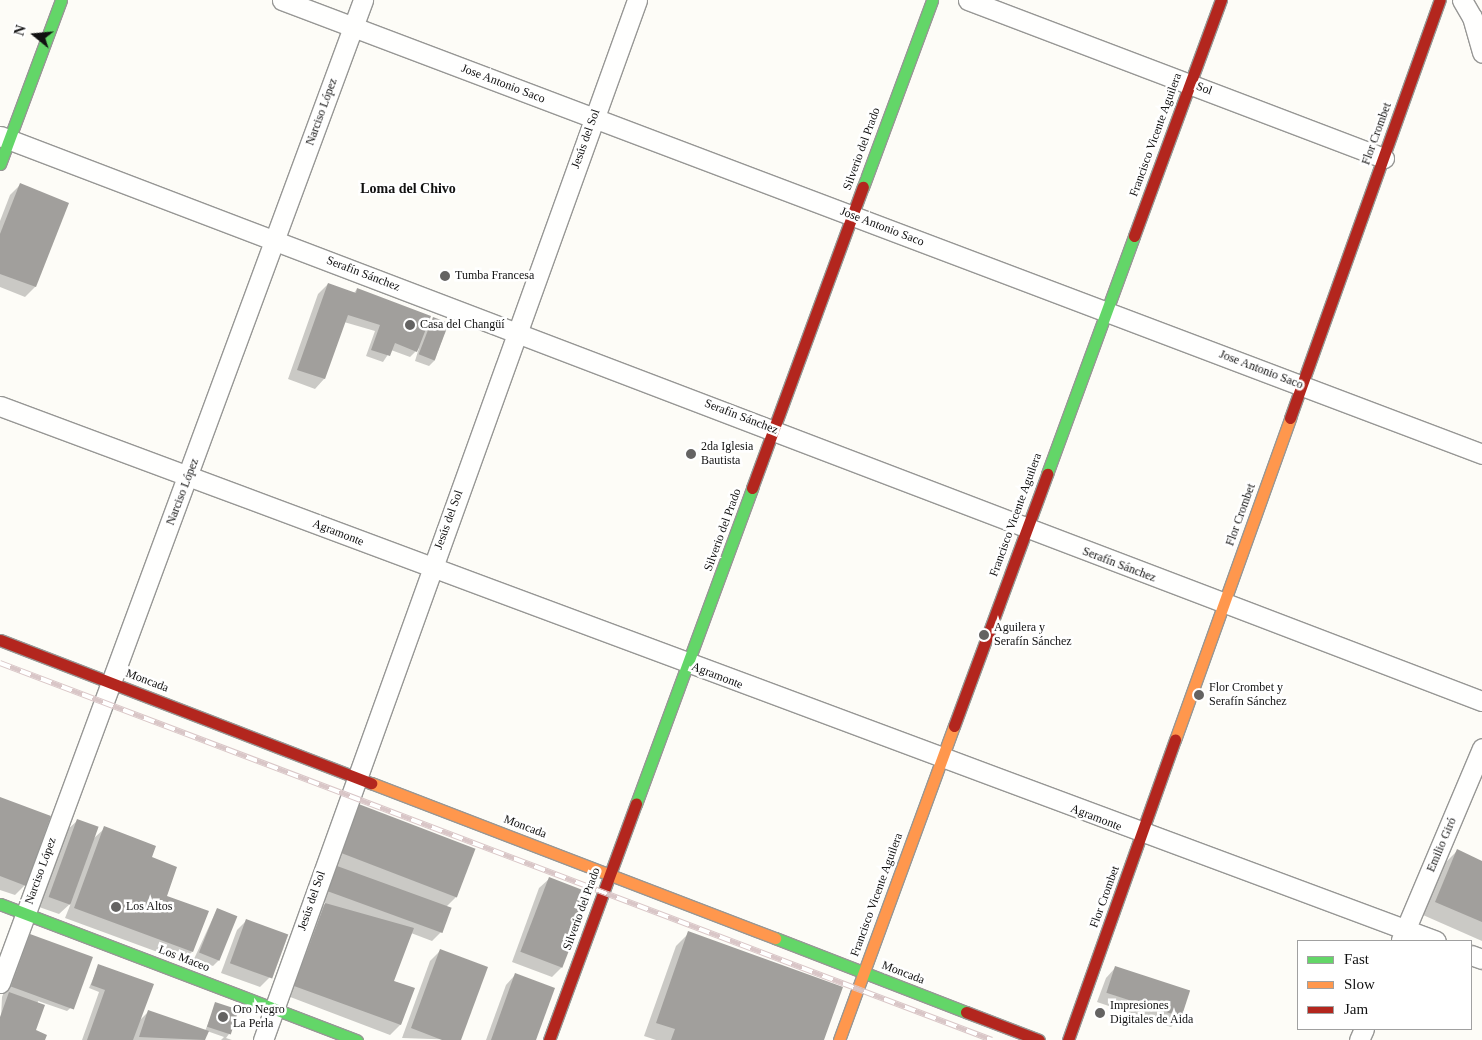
<!DOCTYPE html>
<html>
<head>
<meta charset="utf-8">
<style>
  body { margin:0 }
  #map { position:relative; width:1482px; height:1040px; overflow:hidden; background:#fdfcf7; font-family:"Times New Roman",serif }
  div>[style] { position:absolute }
  .shadow>* { inset:0; background:#0003 }
  .building>* { inset:0; background:#a19f9c; transform-origin:0 0 }
  .roads { filter:drop-shadow(1px 0 #979795) drop-shadow(-1px 0 #979795) drop-shadow(0 1px #979795) drop-shadow(0 -1px #979795) }
  .street>* { height:19px; margin:-9.5px; padding:0 9.5px; transform-origin:9.5px; border-radius:9.5px; background:#fffffe }
  .fast>* { height:11px; margin:-5.5px; padding:0 5.5px; transform-origin:5.5px; border-radius:5.5px; background:#63d668 }
  .slow>* { height:11px; margin:-5.5px; padding:0 5.5px; transform-origin:5.5px; border-radius:5.5px; background:#ff974d }
  .jam>* { height:11px; margin:-5.5px; padding:0 5.5px; transform-origin:5.5px; border-radius:5.5px; background:#b3261e }
  .rail>* { height:5.5px; margin-top:-2.75px; transform-origin:0; background:repeating-linear-gradient(90deg,#fff 0 11px,#d9c6c7 0 22px); box-sizing:border-box; border-block:1px solid #d9c6c7 }
  .dots>* { width:14px; height:14px; translate:-50% -50%; box-sizing:border-box; border:2px solid #fff; border-radius:50% }
  span { translate:-50% -50%; white-space:nowrap; text-align:center; line-height:1.15; -webkit-text-stroke:5px #fff; paint-order:stroke }
  .street-label { font-size:12px; color:#111 }
  .poi-label { font-size:12px; color:#111 }
  .left { translate:0 -50%; text-align:left }
  .neighbourhood-label { font-size:14px; color:#111; font-weight:700 }
  .legend { position:absolute; left:1297px; top:940px; width:175px; height:90px; box-sizing:border-box; background:#fff; border:1px solid #a0a0a0; margin:0; padding:6px 9px; list-style:none; font-size:15px; color:#111 }
  .legend li { display:flex; align-items:center; gap:10px; height:25px }
  .legend b { width:25px; border:1px solid #a0a0a0 }
  .north { position:absolute; left:10px; top:10px; width:50px; height:50px; -webkit-text-stroke:4px #fff; paint-order:stroke; rotate:287deg; font-size:14px; font-weight:700; line-height:20px; text-align:center; color:#111 }
  .north::after { content:''; display:block; margin:auto; width:18px; height:22px; background:#111; clip-path:polygon(50% 0,100% 100%,50% 72%,0 100%) }
</style>
</head>
<body>
<div id="map">
  <div class="shadow">
    <i style="clip-path:polygon(20px 185px,67px 203px,35px 287px,25px 297px,0 287px,0 221px,10px 195px)"></i>
    <i style="clip-path:polygon(328px 284px,354px 293px,357px 289px,425px 328px,434px 319px,448px 323px,435px 360px,429px 366px,415px 361px,419px 348px,410px 357px,391px 350px,383px 362px,366px 356px,375px 331px,344px 322px,324px 379px,315px 389px,288px 379px,318px 294px)"></i>
    <i style="clip-path:polygon(0 798px,25px 885px,15px 895px,0 890px)"></i>
    <i style="clip-path:polygon(343px 818px,457px 896px,447px 906px,442px 931px,432px 941px,411px 933px,393px 981px,413px 989px,400px 1025px,390px 1035px,285px 995px,315px 914px,326px 903px,319px 901px,335px 869px,326px 865px)"></i>
    <i style="clip-path:polygon(77px 821px,93px 839px,105px 828px,150px 858px,192px 952px,182px 961px,65px 918px,71px 903px,59px 914px,39px 907px,67px 830px)"></i>
    <i style="clip-path:polygon(1457px 851px,1482px 862px,1482px 941px,1423px 915px,1444px 864px)"></i>
    <i style="clip-path:polygon(549px 879px,562px 967px,552px 977px,512px 962px,539px 888px)"></i>
    <i style="clip-path:polygon(217px 909px,219px 960px,213px 966px,194px 959px)"></i>
    <i style="clip-path:polygon(247px 920px,270px 977px,260px 987px,221px 973px,237px 930px)"></i>
    <i style="clip-path:polygon(689px 933px,822px 1040px,656px 1040px,644px 1036px,676px 946px)"></i>
    <i style="clip-path:polygon(31px 935px,74px 1005px,67px 1011px,38px 1001px,34px 1031px,44px 1040px,0 1040px,2px 997px,21px 945px)"></i>
    <i style="clip-path:polygon(440px 951px,460px 1040px,402px 1038px,430px 961px)"></i>
    <i style="clip-path:polygon(99px 965px,139px 1021px,148px 1012px,205px 1031px,216px 1004px,229px 1034px,226px 1038px,232px 1040px,221px 1040px,224px 1037px,207px 1031px,204px 1040px,82px 1040px,99px 992px,89px 988px)"></i>
    <i style="clip-path:polygon(1115px 968px,1181px 1017px,1171px 1027px,1097px 1002px,1106px 978px)"></i>
    <i style="clip-path:polygon(515px 975px,534px 1040px,486px 1040px,506px 985px)"></i>
  </div>
  <div class="building">
    <i style="clip-path:polygon(20px 183px,69px 203px,36px 287px,0 274px,0 234px)"></i>
    <i style="clip-path:polygon(328px 283px,356px 293px,357px 288px,431px 316px,417px 352px,395px 343px,390px 356px,371px 350px,380px 325px,348px 315px,325px 379px,297px 370px)"></i>
    <i style="left:433px;top:317px;width:17px;height:40px;rotate:21deg"></i>
    <i style="clip-path:polygon(0 797px,51px 816px,26px 886px,0 876px)"></i>
    <i style="left:356px;top:803px;width:128px;height:52px;rotate:21deg"></i>
    <i style="left:77px;top:819px;width:23px;height:83px;rotate:20deg"></i>
    <i style="clip-path:polygon(104px 826px,156px 846px,152px 857px,177px 867px,167px 896px,209px 911px,193px 952px,74px 908px)"></i>
    <i style="clip-path:polygon(1457px 849px,1482px 861px,1482px 922px,1435px 902px)"></i>
    <i style="left:337px;top:866px;width:122px;height:27px;rotate:20deg"></i>
    <i style="left:549px;top:877px;width:45px;height:80px;rotate:21deg"></i>
    <i style="clip-path:polygon(325px 903px,414px 928px,394px 981px,415px 988px,401px 1025px,294px 986px)"></i>
    <i style="left:217px;top:908px;width:22px;height:48px;rotate:22deg"></i>
    <i style="left:246px;top:919px;width:45px;height:47px;rotate:20deg"></i>
    <i style="clip-path:polygon(688px 931px,843px 987px,824px 1040px,671px 1040px,675px 1029px,656px 1023px)"></i>
    <i style="left:30px;top:934px;width:67px;height:56px;rotate:20deg"></i>
    <i style="clip-path:polygon(440px 949px,488px 967px,461px 1040px,442px 1040px,411px 1028px)"></i>
    <i style="clip-path:polygon(98px 964px,154px 984px,133px 1040px,87px 1040px,105px 990px,91px 985px)"></i>
    <i style="left:1115px;top:966px;width:79px;height:28px;rotate:18deg"></i>
    <i style="clip-path:polygon(515px 973px,555px 988px,536px 1040px,491px 1040px)"></i>
    <i style="clip-path:polygon(9px 992px,45px 1005px,36px 1030px,47px 1035px,45px 1040px,0 1040px,0 1017px)"></i>
    <i style="left:215px;top:1002px;width:25px;height:26px;rotate:18deg"></i>
    <i style="clip-path:polygon(148px 1010px,209px 1031px,205px 1040px,139px 1037px)"></i>
  </div>
  <div class="roads">
    <div class="street">
      <i style="left:282px;top:0;width:1283px;rotate:20.72deg"></i>
      <i style="left:968px;top:0;width:445px;rotate:20.8deg"></i>
      <i style="left:1462px;top:0;width:20px;rotate:60deg"></i>
      <i style="left:1472px;top:17px;width:37px;rotate:74deg"></i>
      <i style="left:0;top:136px;width:1586px;rotate:20.87deg"></i>
      <i style="left:0;top:406px;width:1532px;rotate:20.43deg"></i>
      <i style="left:1401px;top:940px;width:208px;rotate:-67.1deg"></i>
      <i style="left:1471px;top:955px;width:12px;rotate:20deg"></i>
      <i style="left:0;top:983px;width:1048px;rotate:-69.73deg"></i>
      <i style="left:263px;top:1040px;width:1105px;rotate:-70.22deg"></i>
      <i style="left:1359px;top:1040px;width:12px;rotate:-66deg"></i>
    </div>
    <div class="fast">
      <i style="left:0;top:164px;width:175px;rotate:-69.6deg"></i>
      <i style="left:863px;top:187px;width:199px;rotate:-69.7deg"></i>
      <i style="left:1047px;top:474px;width:253px;rotate:-69.9deg"></i>
      <i style="left:636px;top:804px;width:337px;rotate:-69.8deg"></i>
      <i style="left:0;top:904px;width:382px;rotate:20.9deg"></i>
      <i style="left:775px;top:938px;width:205px;rotate:21.2deg"></i>
    </div>
    <div class="slow">
      <i style="left:1175px;top:740px;width:342px;rotate:-70.3deg"></i>
      <i style="left:371px;top:783px;width:433px;rotate:21deg"></i>
      <i style="left:839px;top:1040px;width:334px;rotate:-69.9deg"></i>
    </div>
    <div class="jam">
      <i style="left:1134px;top:236px;width:252px;rotate:-69.8deg"></i>
      <i style="left:1290px;top:418px;width:444px;rotate:-70.3deg"></i>
      <i style="left:752px;top:488px;width:321px;rotate:-69.8deg"></i>
      <i style="left:0;top:640px;width:398px;rotate:21.1deg"></i>
      <i style="left:954px;top:726px;width:269px;rotate:-69.7deg"></i>
      <i style="left:966px;top:1012px;width:78px;rotate:21deg"></i>
      <i style="left:549px;top:1040px;width:252px;rotate:-69.8deg"></i>
      <i style="left:1068px;top:1040px;width:319px;rotate:-70.4deg"></i>
    </div>
  </div>
  <div class="rail">
    <i style="left:0;top:663px;width:1061px;rotate:20.81deg"></i>
  </div>
  <div class="dots">
    <i style="left:445px;top:276px;background:#646362"></i>
    <i style="left:410px;top:325px;background:#646362"></i>
    <i style="left:691px;top:454px;background:#646362"></i>
    <i style="left:984px;top:635px;background:#646362"></i>
    <i style="left:1199px;top:695px;background:#646362"></i>
    <i style="left:116px;top:907px;background:#646362"></i>
    <i style="left:1100px;top:1013px;background:#646362"></i>
    <i style="left:223px;top:1017px;background:#646362"></i>
  </div>
  <div class="street-label">
    <span style="left:503px;top:84px;rotate:21deg">Jose Antonio Saco</span>
    <span style="left:1204px;top:89px;rotate:21deg">Sol</span>
    <span style="left:322px;top:112px;rotate:-70deg">Narciso López</span>
    <span style="left:1377px;top:134px;rotate:-70deg">Flor Crombet</span>
    <span style="left:1156px;top:135px;rotate:-70deg">Francisco Vicente Aguilera</span>
    <span style="left:586px;top:139px;rotate:-70deg">Jesús del Sol</span>
    <span style="left:862px;top:149px;rotate:-70deg">Silverio del Prado</span>
    <span style="left:882px;top:227px;rotate:21deg">Jose Antonio Saco</span>
    <span style="left:363px;top:274px;rotate:21deg">Serafín Sánchez</span>
    <span style="left:1261px;top:370px;rotate:21deg">Jose Antonio Saco</span>
    <span style="left:741px;top:417px;rotate:21deg">Serafín Sánchez</span>
    <span style="left:183px;top:492px;rotate:-69deg">Narciso López</span>
    <span style="left:1016px;top:515px;rotate:-70deg">Francisco Vicente Aguilera</span>
    <span style="left:1241px;top:515px;rotate:-70deg">Flor Crombet</span>
    <span style="left:449px;top:520px;rotate:-70deg">Jesús del Sol</span>
    <span style="left:723px;top:530px;rotate:-70deg">Silverio del Prado</span>
    <span style="left:338px;top:533px;rotate:21deg">Agramonte</span>
    <span style="left:1119px;top:565px;rotate:21deg">Serafín Sánchez</span>
    <span style="left:717px;top:676px;rotate:21deg">Agramonte</span>
    <span style="left:147px;top:681px;rotate:21deg">Moncada</span>
    <span style="left:1096px;top:818px;rotate:21deg">Agramonte</span>
    <span style="left:525px;top:827px;rotate:21deg">Moncada</span>
    <span style="left:1442px;top:845px;rotate:-67deg">Emilio Giró</span>
    <span style="left:41px;top:871px;rotate:-70deg">Narciso López</span>
    <span style="left:877px;top:895px;rotate:-70deg">Francisco Vicente Aguilera</span>
    <span style="left:1105px;top:897px;rotate:-70deg">Flor Crombet</span>
    <span style="left:312px;top:901px;rotate:-71deg">Jesús del Sol</span>
    <span style="left:582px;top:909px;rotate:-70deg">Silverio del Prado</span>
    <span style="left:184px;top:959px;rotate:21deg">Los Maceo</span>
    <span style="left:903px;top:973px;rotate:21deg">Moncada</span>
  </div>
  <div class="poi-label">
    <span class="left" style="left:455px;top:276px">Tumba Francesa</span>
    <span class="left" style="left:420px;top:325px">Casa del Changüí</span>
    <span class="left" style="left:701px;top:454px">2da Iglesia<br>Bautista</span>
    <span class="left" style="left:994px;top:635px">Aguilera y<br>Serafín Sánchez</span>
    <span class="left" style="left:1209px;top:695px">Flor Crombet y<br>Serafín Sánchez</span>
    <span class="left" style="left:126px;top:907px">Los Altos</span>
    <span class="left" style="left:1110px;top:1013px">Impresiones<br>Digitales de Aida</span>
    <span class="left" style="left:233px;top:1017px">Oro Negro<br>La Perla</span>
  </div>
  <div class="neighbourhood-label">
    <span style="left:408px;top:189px">Loma del Chivo</span>
  </div>
  <ul class="legend">
  <li><b style="height:6px;background:#63d668"></b>Fast</li>
  <li><b style="height:6px;background:#ff974d"></b>Slow</li>
  <li><b style="height:6px;background:#b3261e"></b>Jam</li>
  </ul>
  <div class="north">N</div>
</div>
</body>
</html>
